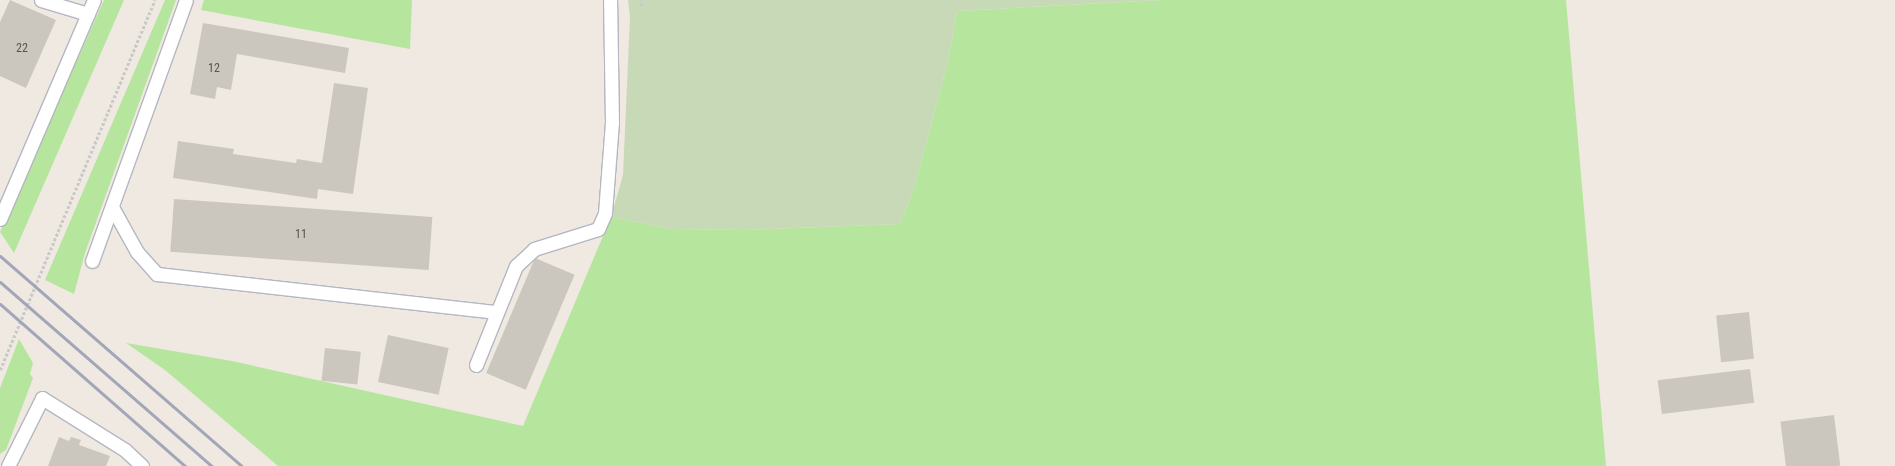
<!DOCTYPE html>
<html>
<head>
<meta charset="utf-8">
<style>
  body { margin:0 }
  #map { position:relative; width:1895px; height:466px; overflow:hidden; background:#efe9e1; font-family:"Roboto Condensed",sans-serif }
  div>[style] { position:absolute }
  .green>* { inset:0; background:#b6e59e }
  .cemetery>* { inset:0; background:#c8d9b8 }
  .building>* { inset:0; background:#cbc7bf; transform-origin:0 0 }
  .path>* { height:2.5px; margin-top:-1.25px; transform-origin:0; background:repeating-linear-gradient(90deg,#c9c9c9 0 3px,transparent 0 5px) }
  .roads { filter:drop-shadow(1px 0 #b4b7c1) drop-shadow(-1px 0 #b4b7c1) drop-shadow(0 1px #b4b7c1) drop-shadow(0 -1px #b4b7c1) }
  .service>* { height:13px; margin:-6.5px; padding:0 6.5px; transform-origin:6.5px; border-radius:6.5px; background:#fff }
  .rail>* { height:3px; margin:-1.5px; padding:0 1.5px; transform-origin:1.5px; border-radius:1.5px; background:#a3a6b8 }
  span { translate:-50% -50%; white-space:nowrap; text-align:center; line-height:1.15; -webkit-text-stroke:4px #fff; paint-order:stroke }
  .number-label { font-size:12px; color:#555452 }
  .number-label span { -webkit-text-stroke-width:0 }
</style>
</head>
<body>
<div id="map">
  <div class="green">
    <i style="clip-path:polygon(104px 0,124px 0,14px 253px,0 232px)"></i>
    <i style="clip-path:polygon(165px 0,176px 0,85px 253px,74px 294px,45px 280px)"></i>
    <i style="clip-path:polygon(204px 0,412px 0,410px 49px,201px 10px)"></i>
    <i style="clip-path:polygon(1161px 0,1566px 0,1606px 466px,278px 466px,165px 370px,126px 343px,232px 361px,523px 426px,611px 217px,671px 229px,745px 230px,900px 224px,913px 192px,948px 62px,957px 11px)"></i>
    <i style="clip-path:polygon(19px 339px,33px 363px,30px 374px,33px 378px,6px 450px,0 454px,0 388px)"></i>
  </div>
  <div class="cemetery">
    <i style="clip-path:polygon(628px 0,1161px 0,957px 11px,948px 62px,913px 192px,900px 224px,745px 230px,671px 229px,611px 217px,623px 175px,630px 17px)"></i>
  </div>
  <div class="building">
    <i style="clip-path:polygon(10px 0,56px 20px,26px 88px,0 76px,0 22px)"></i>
    <i style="clip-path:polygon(203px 23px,349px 48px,345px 73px,237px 54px,231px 90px,217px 87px,215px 99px,190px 94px)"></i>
    <i style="clip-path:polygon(334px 83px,368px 88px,353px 194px,318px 189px,317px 199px,173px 178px,178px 141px,234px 149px,233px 154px,296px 163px,297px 159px,322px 163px)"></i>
    <i style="left:174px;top:199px;width:259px;height:53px;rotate:4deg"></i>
    <i style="left:535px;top:258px;width:43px;height:125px;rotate:23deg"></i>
    <i style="left:1749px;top:312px;width:47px;height:33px;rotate:84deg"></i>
    <i style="left:388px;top:335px;width:62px;height:48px;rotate:12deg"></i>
    <i style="left:325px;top:348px;width:36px;height:33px;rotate:6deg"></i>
    <i style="left:1750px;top:369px;width:34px;height:93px;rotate:83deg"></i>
    <i style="left:1834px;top:415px;width:51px;height:54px;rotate:83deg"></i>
    <i style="clip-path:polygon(59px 437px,69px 441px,71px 437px,81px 440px,79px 445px,110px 456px,106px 466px,48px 466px)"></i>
  </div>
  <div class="path">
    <i style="left:641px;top:6px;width:6px;rotate:-90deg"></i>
    <i style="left:0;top:370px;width:401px;rotate:-67.3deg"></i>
  </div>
  <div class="roads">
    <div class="service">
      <i style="left:41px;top:0;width:49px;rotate:16.6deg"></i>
      <i style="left:112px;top:207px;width:51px;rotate:60.9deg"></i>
      <i style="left:137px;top:252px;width:30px;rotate:48deg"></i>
      <i style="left:157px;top:274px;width:340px;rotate:6.4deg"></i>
      <i style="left:0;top:219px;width:238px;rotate:-66.8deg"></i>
      <i style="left:92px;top:261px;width:277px;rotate:-70.2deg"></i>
      <i style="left:476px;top:365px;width:107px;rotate:-68deg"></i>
      <i style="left:516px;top:266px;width:25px;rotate:-43deg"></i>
      <i style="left:534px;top:249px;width:67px;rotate:-17.4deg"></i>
      <i style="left:598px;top:229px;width:17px;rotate:-66deg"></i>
      <i style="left:605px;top:213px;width:90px;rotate:-85.6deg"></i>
      <i style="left:612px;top:123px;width:123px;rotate:-90.9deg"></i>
      <i style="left:8px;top:466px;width:76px;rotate:-63.4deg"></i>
      <i style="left:42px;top:398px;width:98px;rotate:32.1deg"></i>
      <i style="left:125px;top:450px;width:23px;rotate:43deg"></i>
    </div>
  </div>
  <div class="rail">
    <i style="left:0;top:256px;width:320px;rotate:41deg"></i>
    <i style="left:0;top:282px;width:281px;rotate:41deg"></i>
    <i style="left:0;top:304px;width:246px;rotate:41.2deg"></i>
  </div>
  <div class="number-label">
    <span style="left:22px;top:49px">22</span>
    <span style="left:214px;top:69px">12</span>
    <span style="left:301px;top:235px">11</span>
  </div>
</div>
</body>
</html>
